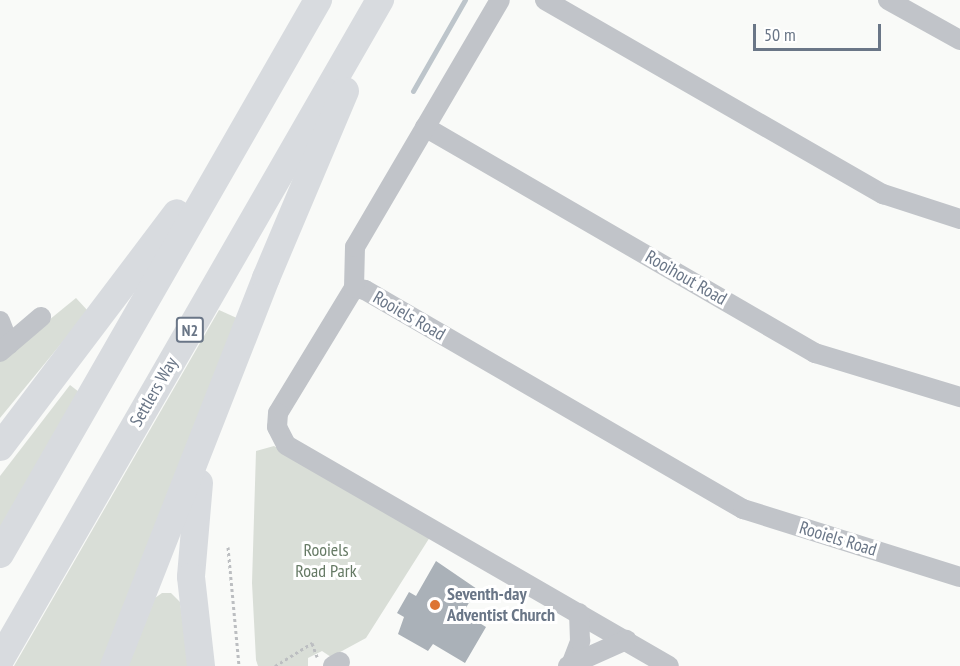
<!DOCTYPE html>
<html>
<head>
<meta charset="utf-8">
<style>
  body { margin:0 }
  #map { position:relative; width:960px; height:666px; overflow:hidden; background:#f9faf8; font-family:"PT Sans Narrow",sans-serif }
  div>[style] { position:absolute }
  .green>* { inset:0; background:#d9ded7 }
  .stream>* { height:5px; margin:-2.5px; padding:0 2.5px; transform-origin:2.5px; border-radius:2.5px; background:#bdc5cb }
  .building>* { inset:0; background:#aab1b8 }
  .path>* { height:3px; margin-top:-1.5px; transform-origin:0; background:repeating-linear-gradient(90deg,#bcbec1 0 3px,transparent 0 6px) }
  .minor>* { height:20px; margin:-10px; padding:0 10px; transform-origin:10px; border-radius:10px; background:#c1c4c9 }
  .highway>* { height:28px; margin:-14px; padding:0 14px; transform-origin:14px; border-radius:14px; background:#d8dbdf }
  .dots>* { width:16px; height:16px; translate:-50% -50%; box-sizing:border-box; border:3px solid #fff; border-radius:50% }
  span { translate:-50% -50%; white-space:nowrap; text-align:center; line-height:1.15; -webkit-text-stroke:6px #fff; paint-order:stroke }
  .shield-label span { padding:2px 4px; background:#fff; border:2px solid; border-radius:4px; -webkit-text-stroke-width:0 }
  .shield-label { font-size:16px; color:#6a7687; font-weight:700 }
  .street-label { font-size:18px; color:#6a7687 }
  .park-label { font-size:18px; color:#667a65 }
  .poi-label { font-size:18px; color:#6a7687; font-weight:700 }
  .left { translate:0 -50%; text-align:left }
  .scale { position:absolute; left:753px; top:24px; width:128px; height:27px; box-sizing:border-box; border:3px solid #6a7687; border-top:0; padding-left:8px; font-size:18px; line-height:21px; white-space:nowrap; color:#6a7687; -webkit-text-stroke:4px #fff; paint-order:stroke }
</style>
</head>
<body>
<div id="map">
  <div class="green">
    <i style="clip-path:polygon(76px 298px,88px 311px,0 418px,0 360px)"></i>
    <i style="clip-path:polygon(219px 310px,239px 319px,103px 666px,14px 666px)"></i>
    <i style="clip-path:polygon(70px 385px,79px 392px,0 529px,0 476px)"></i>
    <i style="clip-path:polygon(274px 446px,430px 537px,366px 638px,331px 657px,322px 651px,308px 658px,308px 666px,258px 666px,256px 660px,252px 583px,256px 451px)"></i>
    <i style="clip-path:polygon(162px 593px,171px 593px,180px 602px,189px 666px,128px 666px,155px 598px)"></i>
  </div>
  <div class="stream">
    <i style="left:413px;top:91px;width:105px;rotate:-60.3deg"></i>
  </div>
  <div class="building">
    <i style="clip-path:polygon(436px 561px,477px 589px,463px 613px,486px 627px,465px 663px,433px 644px,428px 651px,398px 634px,404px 617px,397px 613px,409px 592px,416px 596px)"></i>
  </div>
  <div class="path">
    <i style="left:228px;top:547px;width:120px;rotate:84.7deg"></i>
    <i style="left:275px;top:666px;width:44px;rotate:-31.9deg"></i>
    <i style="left:312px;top:643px;width:15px;rotate:70deg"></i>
  </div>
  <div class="minor">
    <i style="left:545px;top:0;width:390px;rotate:29.9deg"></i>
    <i style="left:883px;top:194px;width:81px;rotate:18deg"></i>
    <i style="left:888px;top:0;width:82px;rotate:29.1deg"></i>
    <i style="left:425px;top:127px;width:451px;rotate:30.1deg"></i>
    <i style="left:815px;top:353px;width:152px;rotate:16.9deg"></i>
    <i style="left:354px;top:288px;width:11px;rotate:10deg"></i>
    <i style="left:365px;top:290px;width:437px;rotate:30.1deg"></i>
    <i style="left:743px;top:509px;width:227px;rotate:17.4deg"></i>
    <i style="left:354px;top:288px;width:146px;rotate:121.3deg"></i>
    <i style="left:278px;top:413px;width:14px;rotate:94deg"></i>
    <i style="left:277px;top:427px;width:20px;rotate:63deg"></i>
    <i style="left:286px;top:445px;width:442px;rotate:30deg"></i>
    <i style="left:354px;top:288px;width:41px;rotate:-88.6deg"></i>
    <i style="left:355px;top:247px;width:286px;rotate:-59.6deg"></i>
    <i style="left:0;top:321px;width:25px;rotate:69deg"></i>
    <i style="left:0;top:352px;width:54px;rotate:-40.5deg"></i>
    <i style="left:571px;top:665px;width:26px;rotate:-69deg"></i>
    <i style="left:580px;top:641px;width:28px;rotate:-92deg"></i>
    <i style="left:333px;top:666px;width:8px;rotate:-30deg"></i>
    <i style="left:568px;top:666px;width:64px;rotate:-24.1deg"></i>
  </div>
  <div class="highway">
    <i style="left:0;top:447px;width:293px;rotate:-52.9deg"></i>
    <i style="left:199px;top:483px;width:94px;rotate:94.9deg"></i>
    <i style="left:191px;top:577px;width:90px;rotate:83.6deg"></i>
    <i style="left:0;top:554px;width:639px;rotate:-60.14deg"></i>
    <i style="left:0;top:660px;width:762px;rotate:-60.07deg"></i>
    <i style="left:114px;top:666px;width:417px;rotate:-68.6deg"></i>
    <i style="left:266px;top:278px;width:203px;rotate:-67.1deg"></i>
  </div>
  <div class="dots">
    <i style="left:435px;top:605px;background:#dd7434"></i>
  </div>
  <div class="shield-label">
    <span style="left:190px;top:330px">N2</span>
  </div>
  <div class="street-label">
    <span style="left:686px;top:278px;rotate:30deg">Rooihout Road</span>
    <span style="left:409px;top:316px;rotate:30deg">Rooiels Road</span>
    <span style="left:154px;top:392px;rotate:-60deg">Settlers Way</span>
    <span style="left:838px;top:539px;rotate:17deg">Rooiels Road</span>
  </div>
  <div class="park-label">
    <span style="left:326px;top:561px">Rooiels<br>Road Park</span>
  </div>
  <div class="poi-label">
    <span class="left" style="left:447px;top:605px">Seventh-day<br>Adventist Church</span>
  </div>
  <div class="scale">50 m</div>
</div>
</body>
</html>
